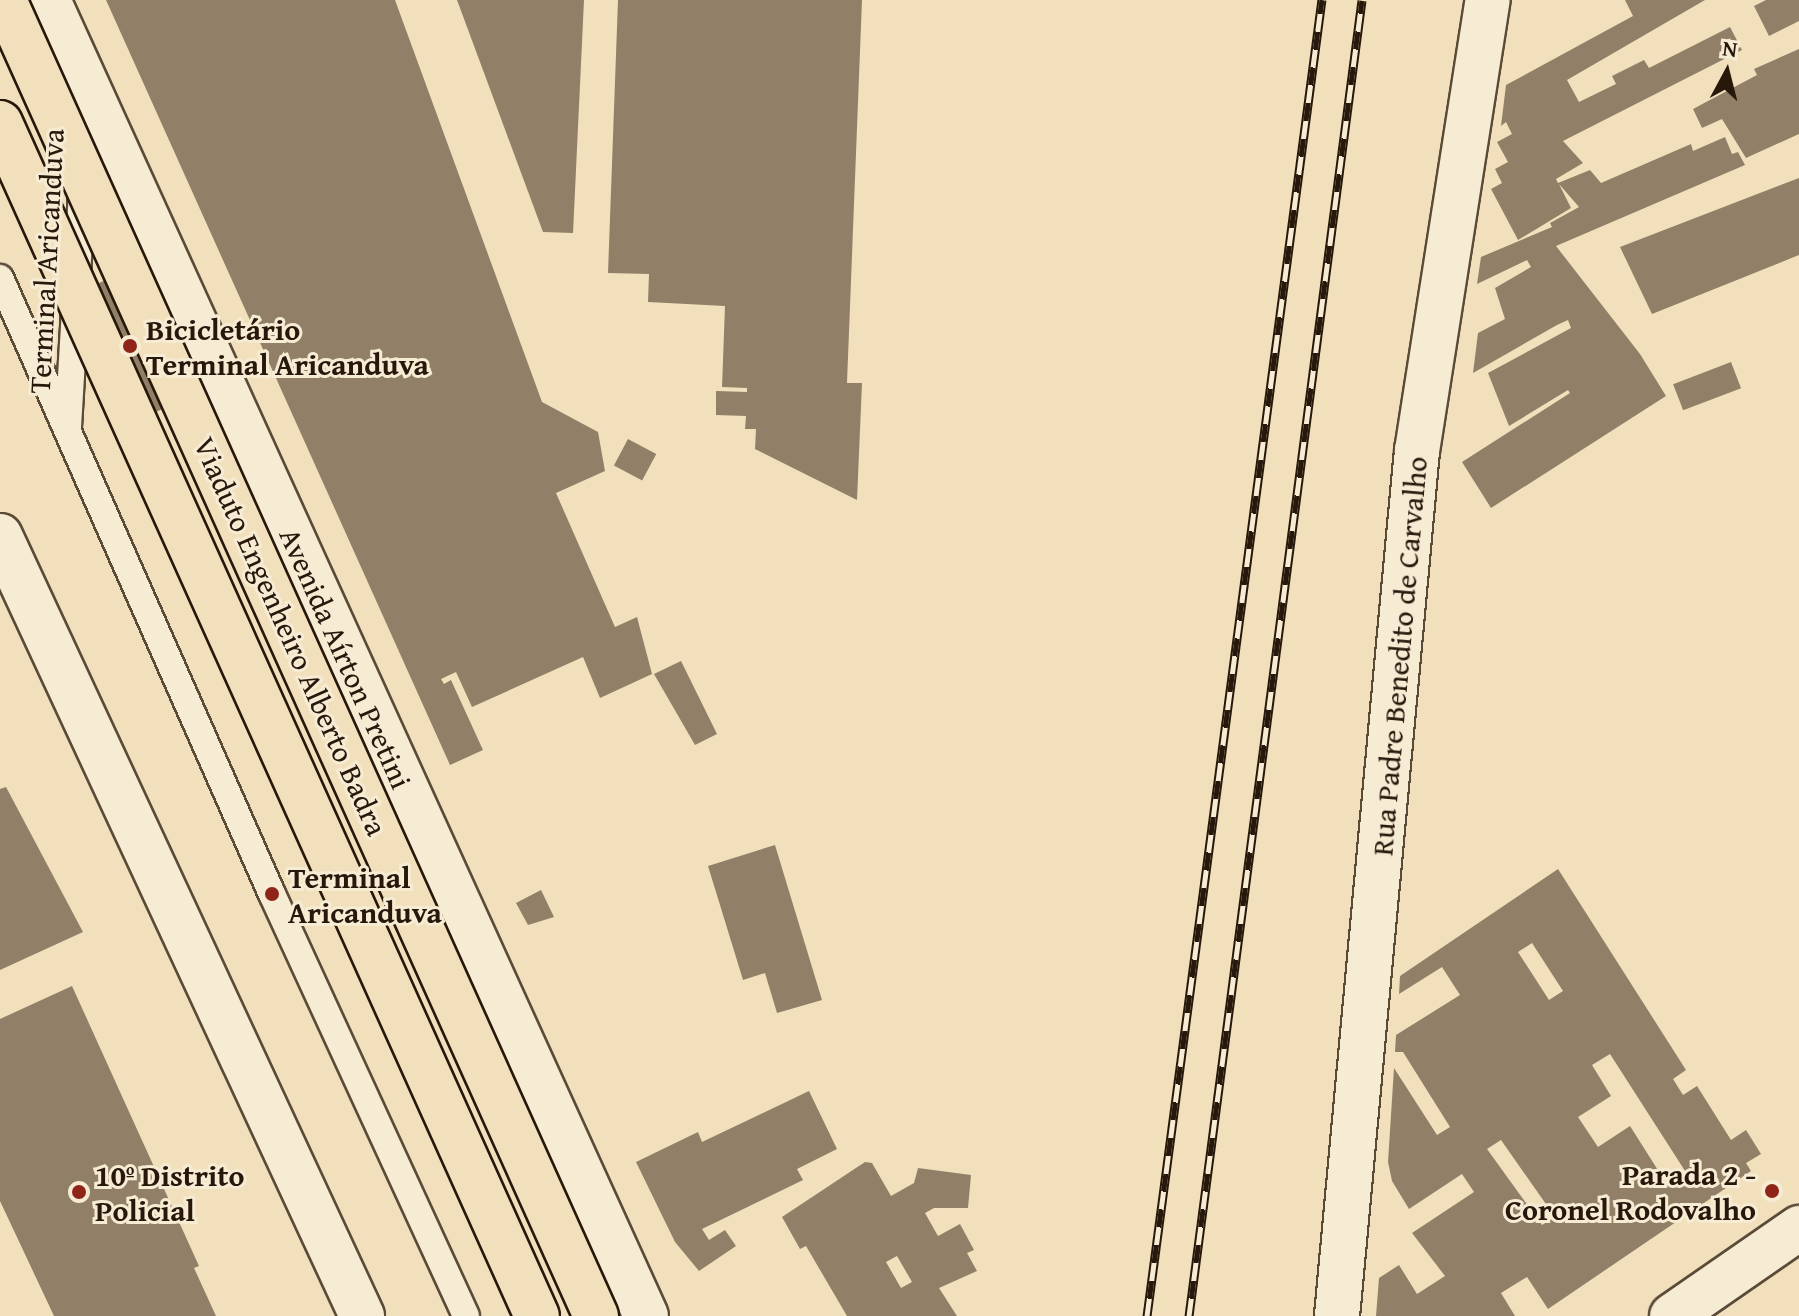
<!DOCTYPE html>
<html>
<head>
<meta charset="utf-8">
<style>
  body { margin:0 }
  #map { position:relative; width:1799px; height:1316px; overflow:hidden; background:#f1e0bb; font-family:"Gentium Book Plus",serif }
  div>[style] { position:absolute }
  .building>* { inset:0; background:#918067; transform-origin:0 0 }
  .roads { filter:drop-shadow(2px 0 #5a4a38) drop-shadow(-2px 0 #5a4a38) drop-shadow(0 2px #5a4a38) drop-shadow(0 -2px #5a4a38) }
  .service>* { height:26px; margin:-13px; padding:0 13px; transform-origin:13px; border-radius:13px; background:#f6ebd3 }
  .minor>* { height:44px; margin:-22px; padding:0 22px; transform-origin:22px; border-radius:22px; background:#f6ebd3 }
  .secondary>* { height:44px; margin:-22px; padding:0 22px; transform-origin:22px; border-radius:22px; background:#f6ebd3 }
  .rail>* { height:9px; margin-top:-4.5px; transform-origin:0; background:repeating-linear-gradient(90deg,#f6ebd3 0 18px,#28180c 0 36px); box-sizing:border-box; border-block:2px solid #28180c }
  .bridges { filter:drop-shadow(2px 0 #28180c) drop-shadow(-2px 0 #28180c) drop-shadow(0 2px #28180c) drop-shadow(0 -2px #28180c) }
  .trunk-bridge>* { height:44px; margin:-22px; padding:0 22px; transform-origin:22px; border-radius:22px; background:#f1e0bb }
  .dots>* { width:22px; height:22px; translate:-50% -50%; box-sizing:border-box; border:4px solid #f6ebd3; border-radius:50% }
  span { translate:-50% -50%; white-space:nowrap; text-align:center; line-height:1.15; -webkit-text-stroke:6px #f6ebd3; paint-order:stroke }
  .street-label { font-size:30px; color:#28180c }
  .poi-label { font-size:30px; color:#28180c; font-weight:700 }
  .left { translate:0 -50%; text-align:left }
  .right { translate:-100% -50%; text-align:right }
  .north { position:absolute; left:1687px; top:32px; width:80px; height:80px; -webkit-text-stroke:6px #f6ebd3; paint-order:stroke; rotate:7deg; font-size:22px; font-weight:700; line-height:32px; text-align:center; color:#28180c }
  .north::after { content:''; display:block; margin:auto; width:28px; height:36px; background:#28180c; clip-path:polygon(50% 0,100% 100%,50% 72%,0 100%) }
</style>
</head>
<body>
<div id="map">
  <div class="building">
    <i style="clip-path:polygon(106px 0,395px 0,542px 402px,598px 432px,605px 471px,556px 493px,615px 627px,637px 617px,652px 674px,600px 698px,583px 657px,472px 707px,456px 672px,441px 679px,444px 684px,451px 680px,483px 750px,450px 765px)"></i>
    <i style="clip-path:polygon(457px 0,584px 0,573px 233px,543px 232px)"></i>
    <i style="clip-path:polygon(618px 0,862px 0,847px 383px,862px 383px,857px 500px,755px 449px,756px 429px,745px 429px,746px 416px,716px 415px,716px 391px,747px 392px,747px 388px,722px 387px,725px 306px,648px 302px,649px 274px,608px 273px)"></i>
    <i style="clip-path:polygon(1625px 0,1705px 0,1567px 80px,1579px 102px,1616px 84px,1612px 76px,1644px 60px,1649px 68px,1730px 27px,1742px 50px,1563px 141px,1583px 163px,1556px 179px,1558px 183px,1590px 170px,1601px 183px,1691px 144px,1693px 151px,1725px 137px,1732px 154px,1738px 152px,1745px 165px,1556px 246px,1640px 354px,1666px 396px,1491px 508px,1462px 462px,1570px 393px,1568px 390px,1509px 426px,1488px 373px,1571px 328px,1568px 320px,1557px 325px,1473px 373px,1478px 333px,1505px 319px,1495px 288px,1531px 267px,1527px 260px,1477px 284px,1481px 257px,1552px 227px,1550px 223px,1579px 207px,1559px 184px,1571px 208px,1518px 240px,1491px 189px,1502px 183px,1495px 169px,1508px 162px,1497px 142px,1512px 134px,1506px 122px,1501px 126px,1506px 85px,1633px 16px)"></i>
    <i style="clip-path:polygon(1766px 0,1799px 0,1799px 21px,1769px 36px,1754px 6px)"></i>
    <i style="clip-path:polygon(1799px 49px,1799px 134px,1746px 158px,1722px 119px,1702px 128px,1693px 109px,1757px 75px,1754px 69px)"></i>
    <i style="clip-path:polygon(1799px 178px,1799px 255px,1652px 314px,1620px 247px)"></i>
    <i style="left:125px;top:271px;width:141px;height:54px;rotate:65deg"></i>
    <i style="left:1731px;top:362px;width:28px;height:62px;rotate:69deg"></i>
    <i style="left:628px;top:439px;width:32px;height:30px;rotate:28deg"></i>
    <i style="clip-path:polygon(681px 661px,717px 734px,695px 745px,654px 674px)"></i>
    <i style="clip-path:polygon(6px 787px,83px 932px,0 970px,0 789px)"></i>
    <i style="clip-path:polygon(775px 845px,822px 1000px,777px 1013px,765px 973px,743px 980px,708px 866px)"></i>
    <i style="clip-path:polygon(evenodd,1558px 869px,1686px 1070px,1673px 1079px,1683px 1095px,1697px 1086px,1731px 1140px,1746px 1130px,1761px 1154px,1746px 1163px,1751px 1171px,1548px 1309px,1527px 1277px,1501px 1293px,1515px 1316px,1376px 1316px,1379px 1278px,1399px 1265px,1417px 1294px,1445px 1276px,1412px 1233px,1474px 1192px,1462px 1174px,1409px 1209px,1392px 1181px,1388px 1162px,1394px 1068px,1437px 1135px,1450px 1127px,1403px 1052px,1395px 1052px,1396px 1035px,1460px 995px,1442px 967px,1399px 994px,1400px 976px,1558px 869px,1532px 943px,1563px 991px,1549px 1000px,1518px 952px,1532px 943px,1558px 869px,1610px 1054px,1687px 1174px,1668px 1186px,1630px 1126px,1598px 1147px,1578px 1117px,1611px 1096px,1592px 1065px,1610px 1054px,1558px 869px,1501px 1140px,1555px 1217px,1542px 1225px,1487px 1149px,1501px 1140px)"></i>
    <i style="clip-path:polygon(541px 890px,554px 917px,528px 925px,516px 903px)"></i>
    <i style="clip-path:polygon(72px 986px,199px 1266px,194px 1268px,216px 1316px,54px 1316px,0 1201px,0 1019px)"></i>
    <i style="clip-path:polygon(809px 1091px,837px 1149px,797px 1169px,803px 1180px,702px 1229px,709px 1240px,725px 1230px,736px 1246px,699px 1271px,675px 1242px,636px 1162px,698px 1132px,702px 1142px)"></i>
    <i style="clip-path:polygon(evenodd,865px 1162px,872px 1163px,891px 1196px,914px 1183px,918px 1168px,971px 1175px,968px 1208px,934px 1208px,925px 1213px,938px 1236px,960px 1224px,974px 1250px,967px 1253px,977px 1271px,939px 1288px,957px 1316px,847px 1316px,806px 1246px,800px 1249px,782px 1217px,865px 1162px,897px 1256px,912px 1282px,901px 1288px,886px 1262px,897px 1256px)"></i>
  </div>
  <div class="roads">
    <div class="service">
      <i style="left:0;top:278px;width:673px;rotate:66.18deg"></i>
      <i style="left:272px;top:894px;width:464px;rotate:65.3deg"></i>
      <i style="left:68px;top:427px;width:237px;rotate:-86.6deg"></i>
    </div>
    <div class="minor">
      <i style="left:1337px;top:1316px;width:869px;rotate:-84.72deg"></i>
      <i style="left:1417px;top:451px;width:457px;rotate:-81.1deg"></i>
    </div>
    <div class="secondary">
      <i style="left:48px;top:0;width:1445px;rotate:65.56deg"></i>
      <i style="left:0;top:536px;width:860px;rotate:65.1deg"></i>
      <i style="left:1672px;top:1316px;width:155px;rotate:-34.7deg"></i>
    </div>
  </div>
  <div class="rail">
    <i style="left:1147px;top:1316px;width:1328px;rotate:-82.43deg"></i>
    <i style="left:1189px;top:1316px;width:1327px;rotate:-82.51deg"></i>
  </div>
  <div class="bridges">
    <div class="trunk-bridge">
      <i style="left:4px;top:0;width:1443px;rotate:65.78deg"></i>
      <i style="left:0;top:123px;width:1308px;rotate:65.77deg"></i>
    </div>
  </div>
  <div class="dots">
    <i style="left:130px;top:346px;background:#8f2418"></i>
    <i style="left:272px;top:894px;background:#8f2418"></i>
    <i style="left:1772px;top:1191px;background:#8f2418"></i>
    <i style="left:79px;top:1192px;background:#8f2418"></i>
  </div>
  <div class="street-label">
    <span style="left:46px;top:261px;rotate:-87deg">Terminal Aricanduva</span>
    <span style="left:291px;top:636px;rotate:66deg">Viaduto Engenheiro Alberto Badra</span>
    <span style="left:1399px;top:656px;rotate:-85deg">Rua Padre Benedito de Carvalho</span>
    <span style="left:346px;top:658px;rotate:66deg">Avenida Aírton Pretini</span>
  </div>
  <div class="poi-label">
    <span class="left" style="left:146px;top:346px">Bicicletário<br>Terminal Aricanduva</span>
    <span class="left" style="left:288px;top:894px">Terminal<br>Aricanduva</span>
    <span class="right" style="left:1756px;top:1191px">Parada 2 -<br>Coronel Rodovalho</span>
    <span class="left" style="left:95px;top:1192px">10º Distrito<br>Policial</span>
  </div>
  <div class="north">N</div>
</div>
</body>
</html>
